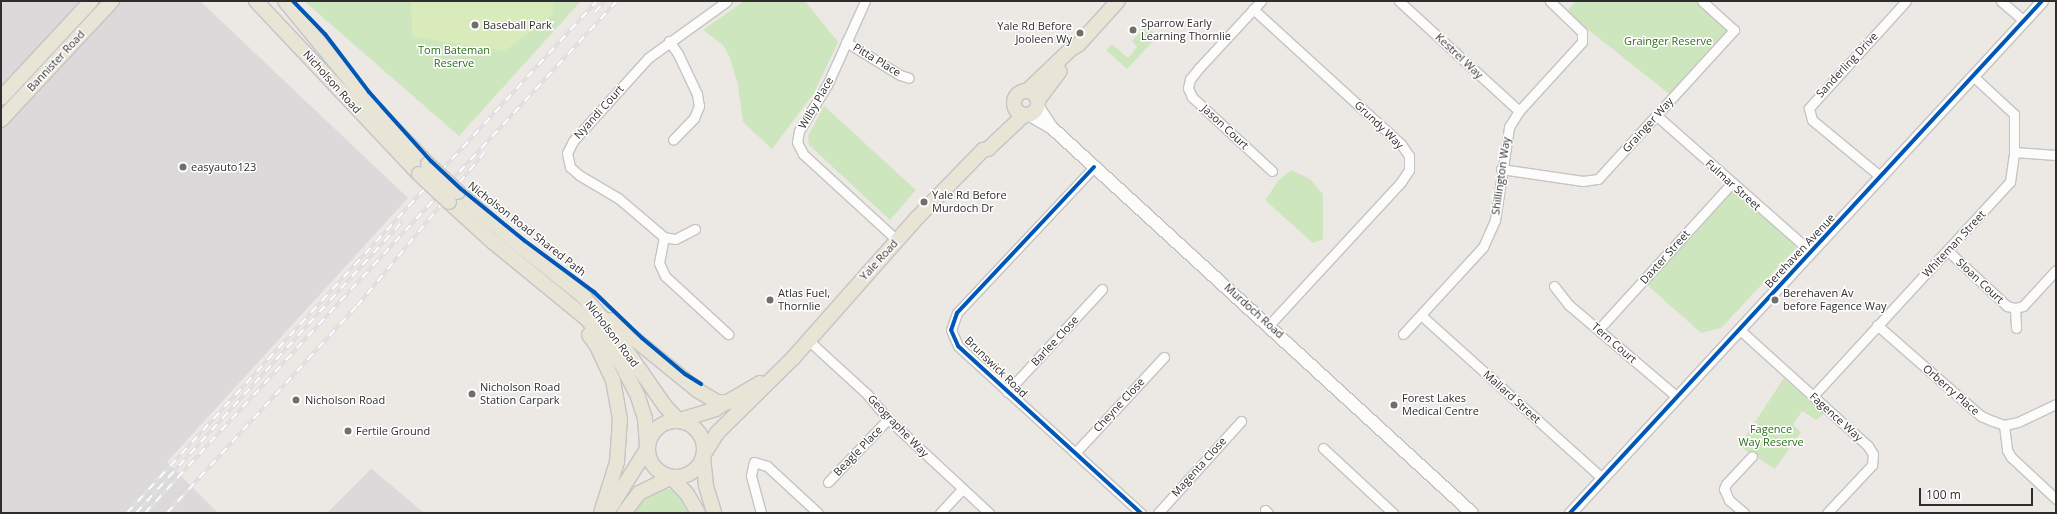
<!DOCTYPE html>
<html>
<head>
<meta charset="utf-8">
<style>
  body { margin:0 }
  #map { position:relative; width:2057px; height:514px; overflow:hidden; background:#ece8e4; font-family:"Open Sans",sans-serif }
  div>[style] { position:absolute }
  .industrial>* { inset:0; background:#dcd9db }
  .green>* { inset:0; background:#cee6be }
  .pitch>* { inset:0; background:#d9eabb }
  .roads { filter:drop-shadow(1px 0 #c5c4c5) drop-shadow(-1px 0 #c5c4c5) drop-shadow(0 1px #c5c4c5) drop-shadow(0 -1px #c5c4c5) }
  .minor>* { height:9px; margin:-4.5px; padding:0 4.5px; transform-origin:4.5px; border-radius:4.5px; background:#fcfcfb }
  .tertiary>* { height:11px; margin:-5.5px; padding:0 5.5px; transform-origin:5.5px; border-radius:5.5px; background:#fcfcfb }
  .secondary>* { height:12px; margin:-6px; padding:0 6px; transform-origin:6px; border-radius:6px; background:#fcfcfb }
  .primary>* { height:14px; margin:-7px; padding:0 7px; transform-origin:7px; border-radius:7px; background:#e8e4d6 }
  .primary>.ring { margin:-7px; padding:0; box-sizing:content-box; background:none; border:14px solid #e8e4d6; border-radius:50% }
  .rail>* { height:4px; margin-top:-2px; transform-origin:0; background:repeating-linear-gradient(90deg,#fff 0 8px,#dfdfe1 0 16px); box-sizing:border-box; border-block:1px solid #dfdfe1 }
  .bridges { filter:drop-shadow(1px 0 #c6c5c4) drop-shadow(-1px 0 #c6c5c4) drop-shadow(0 1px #c6c5c4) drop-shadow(0 -1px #c6c5c4) }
  .primary-bridge>* { height:14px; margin:-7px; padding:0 7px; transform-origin:7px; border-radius:7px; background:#e8e4d6 }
  .cycleway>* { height:4px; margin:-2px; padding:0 2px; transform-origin:2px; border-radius:2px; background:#0057b8 }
  .dots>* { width:11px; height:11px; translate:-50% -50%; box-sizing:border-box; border:2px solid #fff; border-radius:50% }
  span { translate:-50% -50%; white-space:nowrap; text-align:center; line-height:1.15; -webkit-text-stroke:3px #fff; paint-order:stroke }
  .poi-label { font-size:11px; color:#2e2e2e }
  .left { translate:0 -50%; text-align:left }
  .right { translate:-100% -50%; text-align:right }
  .park-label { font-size:11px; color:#2c6e1b }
  .street-label { font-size:11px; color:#2e2e2e }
  .frame { position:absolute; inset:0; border:2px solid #2e2e2e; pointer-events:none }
  .scale { position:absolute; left:1919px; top:488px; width:114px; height:18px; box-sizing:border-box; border:2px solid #2e2e2e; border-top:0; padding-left:5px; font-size:12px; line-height:14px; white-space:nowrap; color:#2e2e2e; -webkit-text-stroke:3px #fff; paint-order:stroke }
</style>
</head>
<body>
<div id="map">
  <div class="industrial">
    <i style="clip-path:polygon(1px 1px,200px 1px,408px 198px,167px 462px,218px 513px,1px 513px)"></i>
    <i style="clip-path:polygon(372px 468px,372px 469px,424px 513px,327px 513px)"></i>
  </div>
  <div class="green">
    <i style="clip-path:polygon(304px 1px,581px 1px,459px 136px)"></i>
    <i style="clip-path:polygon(744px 1px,805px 1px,838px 42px,814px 93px,772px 149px,743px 122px,738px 85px,730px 58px,723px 45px,703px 30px)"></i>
    <i style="clip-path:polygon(1576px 1px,1702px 1px,1734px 30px,1673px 97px,1566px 12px)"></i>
    <i style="clip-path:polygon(1143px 23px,1158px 36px,1127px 69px,1106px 50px,1112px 44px,1128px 58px,1137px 47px,1132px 41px,1145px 27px)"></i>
    <i style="clip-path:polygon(824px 106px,916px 190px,890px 220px,809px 145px,808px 136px)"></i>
    <i style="clip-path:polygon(1291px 170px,1310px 179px,1323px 194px,1323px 239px,1313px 243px,1265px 200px,1279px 180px)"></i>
    <i style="clip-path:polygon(1739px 191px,1792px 240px,1796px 248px,1721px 328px,1701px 333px,1645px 283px,1728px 192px)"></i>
    <i style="clip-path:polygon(1784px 378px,1824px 414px,1816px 420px,1802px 411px,1793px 425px,1801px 432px,1775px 469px,1739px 446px)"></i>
    <i style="clip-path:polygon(660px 489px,670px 489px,677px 494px,688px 513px,633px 513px,644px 497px)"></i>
  </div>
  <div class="pitch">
    <i style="clip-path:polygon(411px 1px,554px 1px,553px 14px,505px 51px,412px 37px)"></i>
  </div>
  <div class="roads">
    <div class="minor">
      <i style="left:865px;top:1px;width:92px;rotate:114.3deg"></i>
      <i style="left:827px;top:85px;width:54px;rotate:121.3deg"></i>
      <i style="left:799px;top:131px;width:11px;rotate:100deg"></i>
      <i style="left:797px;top:142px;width:13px;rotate:63deg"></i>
      <i style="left:803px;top:154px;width:127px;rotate:42.5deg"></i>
      <i style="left:1261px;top:1px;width:91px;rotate:132.8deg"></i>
      <i style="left:1199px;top:68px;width:14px;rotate:129deg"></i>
      <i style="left:1190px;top:79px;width:9px;rotate:103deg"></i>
      <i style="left:1188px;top:88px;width:10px;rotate:66deg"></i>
      <i style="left:1192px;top:97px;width:109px;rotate:42.8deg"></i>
      <i style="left:1399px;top:1px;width:163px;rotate:42.5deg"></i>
      <i style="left:2001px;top:1px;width:30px;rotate:41deg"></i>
      <i style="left:1253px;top:9px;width:200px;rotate:42.4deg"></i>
      <i style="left:1401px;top:144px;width:14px;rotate:56deg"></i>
      <i style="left:1409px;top:156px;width:14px;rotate:90deg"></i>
      <i style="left:1409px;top:170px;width:14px;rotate:124deg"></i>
      <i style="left:1401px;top:182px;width:195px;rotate:132.7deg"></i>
      <i style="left:669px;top:41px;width:16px;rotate:55deg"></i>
      <i style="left:678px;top:54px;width:44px;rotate:64.6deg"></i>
      <i style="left:697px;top:94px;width:12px;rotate:81deg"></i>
      <i style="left:699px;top:106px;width:13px;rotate:113deg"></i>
      <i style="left:694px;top:118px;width:30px;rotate:134deg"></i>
      <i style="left:846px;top:42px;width:63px;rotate:31.4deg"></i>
      <i style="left:900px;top:75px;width:9px;rotate:18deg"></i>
      <i style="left:1657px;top:116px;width:205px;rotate:41.4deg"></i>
      <i style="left:2014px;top:152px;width:42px;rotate:4.1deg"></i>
      <i style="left:1094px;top:167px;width:200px;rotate:133.2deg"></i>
      <i style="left:957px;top:313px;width:18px;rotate:109deg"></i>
      <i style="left:951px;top:330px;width:17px;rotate:66deg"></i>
      <i style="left:958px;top:346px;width:248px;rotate:42.4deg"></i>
      <i style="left:1501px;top:169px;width:83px;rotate:8.3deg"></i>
      <i style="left:1583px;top:181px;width:15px;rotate:-8deg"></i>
      <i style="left:1598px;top:179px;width:202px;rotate:-47.6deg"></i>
      <i style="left:1734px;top:30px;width:43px;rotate:-137.8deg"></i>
      <i style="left:1881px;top:177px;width:89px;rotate:-140.4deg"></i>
      <i style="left:1812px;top:120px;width:12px;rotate:-104deg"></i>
      <i style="left:1809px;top:108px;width:144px;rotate:-47.8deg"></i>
      <i style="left:695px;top:229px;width:22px;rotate:153deg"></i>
      <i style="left:675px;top:239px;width:11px;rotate:-170deg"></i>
      <i style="left:664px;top:237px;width:60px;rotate:-139.7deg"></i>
      <i style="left:618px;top:198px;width:45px;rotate:-149.5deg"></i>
      <i style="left:579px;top:175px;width:12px;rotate:-138deg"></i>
      <i style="left:570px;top:167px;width:14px;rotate:-102deg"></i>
      <i style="left:567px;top:153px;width:13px;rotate:-63deg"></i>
      <i style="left:573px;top:141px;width:112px;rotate:-47.9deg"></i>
      <i style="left:648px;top:58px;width:97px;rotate:-35.8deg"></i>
      <i style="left:664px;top:237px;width:26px;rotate:101deg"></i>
      <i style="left:659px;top:263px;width:14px;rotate:65deg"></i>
      <i style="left:665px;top:276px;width:86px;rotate:42.6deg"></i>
      <i style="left:1948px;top:251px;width:81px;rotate:43deg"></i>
      <i style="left:2007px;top:306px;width:8px;rotate:14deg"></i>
      <i style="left:2015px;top:308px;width:8px;rotate:-14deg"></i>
      <i style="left:2023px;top:306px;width:49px;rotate:-47.5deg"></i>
      <i style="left:1554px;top:286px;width:24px;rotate:52deg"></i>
      <i style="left:1569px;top:305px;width:142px;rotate:40.4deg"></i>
      <i style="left:2015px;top:308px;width:20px;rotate:87deg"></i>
      <i style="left:1422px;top:316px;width:242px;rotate:42deg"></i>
      <i style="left:1877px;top:325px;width:138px;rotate:41.2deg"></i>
      <i style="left:1981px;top:416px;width:13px;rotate:23deg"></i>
      <i style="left:1993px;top:421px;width:12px;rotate:20deg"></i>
      <i style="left:2004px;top:425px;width:14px;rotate:-12deg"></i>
      <i style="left:2018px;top:422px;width:42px;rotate:-25.3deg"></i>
      <i style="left:1599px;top:329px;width:196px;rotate:-47.7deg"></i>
      <i style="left:1740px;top:330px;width:173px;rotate:42.2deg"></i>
      <i style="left:1868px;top:446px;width:9px;rotate:58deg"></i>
      <i style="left:1873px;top:454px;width:11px;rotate:95deg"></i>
      <i style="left:1872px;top:465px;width:66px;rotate:133.2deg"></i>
      <i style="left:1403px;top:334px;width:118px;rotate:-47.4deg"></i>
      <i style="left:1483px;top:247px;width:30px;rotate:-66deg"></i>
      <i style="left:1495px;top:220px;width:94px;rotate:-81.4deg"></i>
      <i style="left:1509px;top:127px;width:19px;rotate:-58deg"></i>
      <i style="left:1519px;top:111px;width:93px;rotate:-47.6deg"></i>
      <i style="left:1582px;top:42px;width:10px;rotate:-90deg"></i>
      <i style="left:1582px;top:32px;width:45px;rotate:-135.9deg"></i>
      <i style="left:808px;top:340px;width:80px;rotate:42.5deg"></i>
      <i style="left:867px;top:394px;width:33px;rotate:50deg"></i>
      <i style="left:888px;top:419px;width:138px;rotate:42.9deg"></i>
      <i style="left:1007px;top:392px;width:140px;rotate:-47.3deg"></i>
      <i style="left:1813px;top:396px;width:291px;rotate:-47.4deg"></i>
      <i style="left:2010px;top:182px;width:30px;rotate:-82deg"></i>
      <i style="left:2014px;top:152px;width:38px;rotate:-90deg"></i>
      <i style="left:2014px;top:114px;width:56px;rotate:-137.2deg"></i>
      <i style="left:2004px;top:425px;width:25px;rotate:83deg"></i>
      <i style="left:2007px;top:450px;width:8px;rotate:60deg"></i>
      <i style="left:2011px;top:457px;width:62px;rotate:43deg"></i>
      <i style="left:1323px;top:448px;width:96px;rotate:42.9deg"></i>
      <i style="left:1075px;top:453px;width:131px;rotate:-47.2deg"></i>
      <i style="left:828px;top:482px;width:87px;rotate:-46.4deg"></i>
      <i style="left:1265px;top:510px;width:4px;rotate:45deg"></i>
      <i style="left:761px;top:513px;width:39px;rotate:-105deg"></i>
      <i style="left:751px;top:475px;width:13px;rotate:-77deg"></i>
      <i style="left:754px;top:462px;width:14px;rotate:17deg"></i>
      <i style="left:767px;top:466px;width:69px;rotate:42.7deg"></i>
      <i style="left:940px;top:513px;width:33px;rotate:-47deg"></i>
      <i style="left:1158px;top:513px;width:124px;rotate:-47.9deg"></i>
      <i style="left:1744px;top:513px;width:20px;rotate:-139deg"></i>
      <i style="left:1729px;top:500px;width:12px;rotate:-114deg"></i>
      <i style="left:1724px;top:489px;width:5px;rotate:-68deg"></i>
      <i style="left:1726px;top:484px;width:38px;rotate:-47deg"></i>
    </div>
    <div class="tertiary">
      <i style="left:1570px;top:513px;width:696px;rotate:-47.33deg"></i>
    </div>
    <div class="secondary">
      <i style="left:1038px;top:107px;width:24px;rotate:57deg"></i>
      <i style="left:1051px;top:127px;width:571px;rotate:42.52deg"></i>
      <i style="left:1030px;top:115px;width:24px;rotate:30deg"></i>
    </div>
    <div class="primary">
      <i style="left:256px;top:1px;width:238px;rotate:46.7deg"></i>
      <i style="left:285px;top:1px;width:132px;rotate:50.5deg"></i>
      <i style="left:369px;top:103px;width:85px;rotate:46deg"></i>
      <i class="ring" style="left:1014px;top:91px;width:10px;height:10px"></i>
      <i style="left:1027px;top:91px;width:61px;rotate:-43.7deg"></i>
      <i style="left:1071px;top:49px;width:9px;rotate:-32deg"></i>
      <i style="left:1079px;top:44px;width:58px;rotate:-47.8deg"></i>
      <i style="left:1px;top:98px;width:132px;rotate:-47.1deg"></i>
      <i style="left:1038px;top:100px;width:36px;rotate:-53deg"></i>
      <i style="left:1px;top:120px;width:163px;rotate:-47deg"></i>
      <i style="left:458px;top:192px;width:60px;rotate:41.6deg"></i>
      <i style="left:503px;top:232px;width:104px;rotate:38.7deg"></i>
      <i style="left:584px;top:297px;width:40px;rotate:49deg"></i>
      <i style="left:610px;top:327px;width:96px;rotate:55.2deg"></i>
      <i style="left:665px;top:406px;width:19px;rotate:47deg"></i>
      <i style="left:449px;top:202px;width:59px;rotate:42.3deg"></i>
      <i style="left:493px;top:242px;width:122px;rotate:39.3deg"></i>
      <i style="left:587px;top:319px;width:21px;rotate:51deg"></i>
      <i style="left:600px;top:335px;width:35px;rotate:53deg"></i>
      <i style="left:621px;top:363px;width:38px;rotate:63deg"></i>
      <i style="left:638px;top:397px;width:22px;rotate:72deg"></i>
      <i style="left:645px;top:418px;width:29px;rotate:86deg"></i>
      <i style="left:611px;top:320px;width:111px;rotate:39.1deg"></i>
      <i style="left:697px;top:390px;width:23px;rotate:31deg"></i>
      <i style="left:717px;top:402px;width:13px"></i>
      <i style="left:589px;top:335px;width:14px;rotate:54deg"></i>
      <i style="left:597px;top:346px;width:38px;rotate:65deg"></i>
      <i style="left:613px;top:380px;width:40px;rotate:80deg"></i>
      <i style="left:620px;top:419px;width:43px;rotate:94deg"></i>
      <i style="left:617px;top:462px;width:53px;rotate:107.4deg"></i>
      <i style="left:680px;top:420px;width:37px;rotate:-17deg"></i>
      <i style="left:715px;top:409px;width:52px;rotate:-30deg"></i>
      <i class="ring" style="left:648px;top:421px;width:42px;height:42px"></i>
      <i style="left:704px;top:454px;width:25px;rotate:-58deg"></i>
      <i style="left:717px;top:433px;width:108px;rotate:-44.6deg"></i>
      <i style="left:794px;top:357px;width:186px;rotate:-48.5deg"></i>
      <i style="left:917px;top:218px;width:95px;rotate:-45.9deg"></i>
      <i style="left:983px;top:150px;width:5px;rotate:-11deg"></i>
      <i style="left:988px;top:149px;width:50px;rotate:-43.4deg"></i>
      <i style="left:703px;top:457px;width:29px;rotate:84deg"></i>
      <i style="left:706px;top:486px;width:28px;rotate:73deg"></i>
      <i style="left:672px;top:478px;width:22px;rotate:47deg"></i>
      <i style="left:687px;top:494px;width:22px;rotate:60deg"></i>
      <i style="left:608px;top:511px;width:73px;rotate:-57.8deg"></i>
      <i style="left:624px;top:513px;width:25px;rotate:-53deg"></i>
      <i style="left:639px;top:493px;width:34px;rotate:-26deg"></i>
    </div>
  </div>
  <div class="rail">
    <i style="left:595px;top:12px;width:15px;rotate:-48deg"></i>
    <i style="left:127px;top:513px;width:695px;rotate:-47.45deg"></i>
    <i style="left:136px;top:513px;width:396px;rotate:-47.6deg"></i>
    <i style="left:145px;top:513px;width:696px;rotate:-47.33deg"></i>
    <i style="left:167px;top:513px;width:281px;rotate:-47.5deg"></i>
    <i style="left:357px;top:306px;width:199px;rotate:-50.3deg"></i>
  </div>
  <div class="bridges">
    <div class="primary-bridge">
      <i style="left:428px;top:164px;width:41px;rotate:43deg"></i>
      <i style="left:419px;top:174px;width:41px;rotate:43deg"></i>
    </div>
  </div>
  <div class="cycleway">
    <i style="left:293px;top:1px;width:46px;rotate:45.9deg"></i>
    <i style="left:325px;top:34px;width:73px;rotate:52.8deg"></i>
    <i style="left:369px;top:92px;width:93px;rotate:48.1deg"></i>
    <i style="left:431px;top:161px;width:41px;rotate:43deg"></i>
    <i style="left:461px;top:189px;width:82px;rotate:39.1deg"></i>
    <i style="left:525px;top:241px;width:86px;rotate:36.5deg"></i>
    <i style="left:594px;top:292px;width:66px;rotate:43.8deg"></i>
    <i style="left:642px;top:338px;width:56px;rotate:39.9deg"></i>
    <i style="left:685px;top:374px;width:19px;rotate:32deg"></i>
    <i style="left:1094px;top:167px;width:200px;rotate:133.2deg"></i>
    <i style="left:957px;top:313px;width:18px;rotate:109deg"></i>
    <i style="left:951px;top:330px;width:17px;rotate:66deg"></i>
    <i style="left:958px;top:346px;width:248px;rotate:42.4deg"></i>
    <i style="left:1570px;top:513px;width:696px;rotate:-47.33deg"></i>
  </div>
  <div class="dots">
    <i style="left:475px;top:25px;background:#706f6e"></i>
    <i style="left:1133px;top:30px;background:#706f6e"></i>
    <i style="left:1080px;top:33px;background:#706f6e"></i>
    <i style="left:183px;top:167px;background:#706f6e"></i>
    <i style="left:924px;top:202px;background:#706f6e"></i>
    <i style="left:770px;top:300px;background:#706f6e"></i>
    <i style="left:1775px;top:300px;background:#706f6e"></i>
    <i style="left:472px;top:394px;background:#706f6e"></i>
    <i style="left:296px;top:400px;background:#706f6e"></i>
    <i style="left:1394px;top:405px;background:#706f6e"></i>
    <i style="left:348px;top:431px;background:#706f6e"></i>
  </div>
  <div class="poi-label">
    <span class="left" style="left:1141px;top:30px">Sparrow Early<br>Learning Thornlie</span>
    <span class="left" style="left:483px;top:25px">Baseball Park</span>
    <span class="right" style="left:1072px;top:33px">Yale Rd Before<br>Jooleen Wy</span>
    <span class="left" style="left:191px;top:167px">easyauto123</span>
    <span class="left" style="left:932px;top:202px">Yale Rd Before<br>Murdoch Dr</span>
    <span class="left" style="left:778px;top:300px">Atlas Fuel,<br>Thornlie</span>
    <span class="left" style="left:1783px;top:300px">Berehaven Av<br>before Fagence Way</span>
    <span class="left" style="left:480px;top:394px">Nicholson Road<br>Station Carpark</span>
    <span class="left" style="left:1402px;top:405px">Forest Lakes<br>Medical Centre</span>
    <span class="left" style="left:305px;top:400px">Nicholson Road</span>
    <span class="left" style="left:356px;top:431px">Fertile Ground</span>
  </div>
  <div class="park-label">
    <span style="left:1668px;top:41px">Grainger Reserve</span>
    <span style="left:454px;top:57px">Tom Bateman<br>Reserve</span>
    <span style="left:1771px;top:436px">Fagence<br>Way Reserve</span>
  </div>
  <div class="street-label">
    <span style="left:1459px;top:56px;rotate:43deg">Kestrel Way</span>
    <span style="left:877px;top:60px;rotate:31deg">Pitta Place</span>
    <span style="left:56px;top:61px;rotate:-47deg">Bannister Road</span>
    <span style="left:1847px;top:65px;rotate:-47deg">Sanderling Drive</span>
    <span style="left:332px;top:82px;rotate:48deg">Nicholson Road</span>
    <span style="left:816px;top:103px;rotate:-60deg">Wilby Place</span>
    <span style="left:599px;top:112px;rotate:-48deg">Nyandi Court</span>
    <span style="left:1379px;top:125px;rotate:44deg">Grundy Way</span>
    <span style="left:1648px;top:125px;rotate:-48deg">Grainger Way</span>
    <span style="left:1225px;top:127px;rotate:43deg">Jason Court</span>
    <span style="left:1501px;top:176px;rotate:-82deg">Shillington Way</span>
    <span style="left:1733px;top:185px;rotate:42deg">Fulmar Street</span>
    <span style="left:527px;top:229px;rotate:38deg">Nicholson Road Shared Path</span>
    <span style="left:1954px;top:244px;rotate:-47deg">Whiteman Street</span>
    <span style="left:1800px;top:251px;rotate:-47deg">Berehaven Avenue</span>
    <span style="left:1665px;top:257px;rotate:-48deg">Daxter Street</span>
    <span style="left:879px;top:260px;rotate:-48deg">Yale Road</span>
    <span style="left:1980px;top:281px;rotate:43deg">Sloan Court</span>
    <span style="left:1254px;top:311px;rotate:42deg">Murdoch Road</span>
    <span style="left:612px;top:334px;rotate:53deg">Nicholson Road</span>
    <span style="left:1055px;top:341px;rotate:-47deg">Barlee Close</span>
    <span style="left:1614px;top:343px;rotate:41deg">Tern Court</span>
    <span style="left:996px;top:367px;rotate:44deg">Brunswick Road</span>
    <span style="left:1951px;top:390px;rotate:41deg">Orberry Place</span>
    <span style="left:1512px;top:397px;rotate:42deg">Mallard Street</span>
    <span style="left:1119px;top:405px;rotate:-47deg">Cheyne Close</span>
    <span style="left:1836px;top:417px;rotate:42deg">Fagence Way</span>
    <span style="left:898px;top:426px;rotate:46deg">Geographe Way</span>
    <span style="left:858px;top:451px;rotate:-46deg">Beagle Place</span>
    <span style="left:1199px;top:467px;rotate:-48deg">Magenta Close</span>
  </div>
  <div class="frame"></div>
  <div class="scale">100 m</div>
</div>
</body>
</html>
